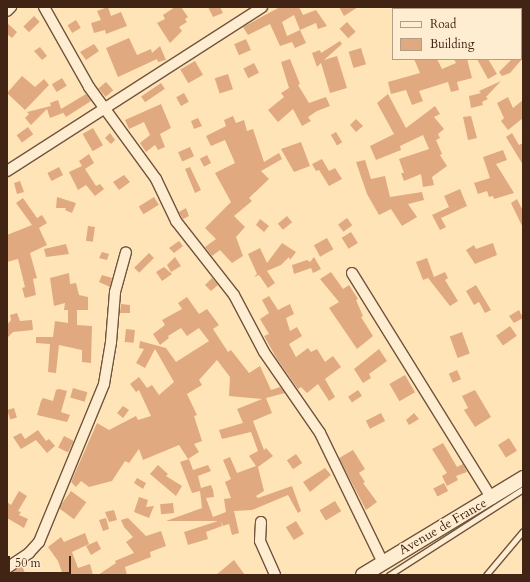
<!DOCTYPE html>
<html>
<head>
<meta charset="utf-8">
<style>
  body { margin:0 }
  #map { position:relative; width:530px; height:582px; overflow:hidden; background:#ffe4b8; font-family:Cardo,serif }
  div>[style] { position:absolute }
  .building>* { inset:0; background:#e0a97f; transform-origin:0 0 }
  .roads { filter:drop-shadow(1px 0 #71543e) drop-shadow(-1px 0 #71543e) drop-shadow(0 1px #71543e) drop-shadow(0 -1px #71543e) }
  .lane>* { height:5px; margin:-2.5px; padding:0 2.5px; transform-origin:2.5px; border-radius:2.5px; background:#ffedd1 }
  .street>* { height:10px; margin:-5px; padding:0 5px; transform-origin:5px; border-radius:5px; background:#ffedd1 }
  .secondary>* { height:14px; margin:-7px; padding:0 7px; transform-origin:7px; border-radius:7px; background:#ffedd1 }
  span { translate:-50% -50%; white-space:nowrap; text-align:center; line-height:1.15; -webkit-text-stroke:3px #ffedd1; paint-order:stroke }
  .street-label { font-size:13px; color:#422415 }
  .frame { position:absolute; inset:0; border:8px solid #422415; pointer-events:none }
  .legend { position:absolute; left:392px; top:8px; width:130px; height:52px; box-sizing:border-box; background:#ffedd1; border:1px solid #b39d86; margin:0; padding:5px 7px; list-style:none; font-size:12px; color:#422415 }
  .legend li { display:flex; align-items:center; gap:8px; height:20px }
  .legend b { width:20px; border:1px solid #b39d86 }
  .scale { position:absolute; left:8px; top:556px; width:63px; height:18px; box-sizing:border-box; border:2px solid #422415; border-top:0; padding-left:5px; font-size:12px; line-height:14px; white-space:nowrap; color:#422415; -webkit-text-stroke:3px #ffedd1; paint-order:stroke }
</style>
</head>
<body>
<div id="map">
  <div class="building">
    <i style="clip-path:polygon(108px 7px,111px 16px,121px 12px,127px 26px,106px 34px,105px 30px,94px 33px,91px 23px,101px 20px,97px 11px)"></i>
    <i style="clip-path:polygon(175px 7px,181px 7px,188px 17px,185px 19px,187px 22px,179px 27px,182px 31px,170px 43px,157px 23px,165px 19px,163px 15px)"></i>
    <i style="clip-path:polygon(208px 7px,220px 7px,223px 13px,213px 17px)"></i>
    <i style="clip-path:polygon(280px 7px,299px 7px,303px 15px,316px 10px,327px 26px,318px 29px,316px 23px,300px 30px,294px 15px,282px 22px,287px 36px,300px 30px,306px 43px,295px 48px,292px 42px,280px 46px,270px 24px,248px 35px,243px 27px)"></i>
    <i style="clip-path:polygon(339px 7px,358px 7px,344px 16px)"></i>
    <i style="left:34px;top:16px;width:8px;height:15px;rotate:45deg"></i>
    <i style="left:76px;top:20px;width:9px;height:10px;rotate:58deg"></i>
    <i style="left:347px;top:22px;width:13px;height:10px;rotate:48deg"></i>
    <i style="clip-path:polygon(7px 23px,17px 32px,12px 38px,7px 34px)"></i>
    <i style="clip-path:polygon(129px 38px,137px 55px,151px 49px,152px 53px,160px 46px,166px 60px,158px 62px,157px 59px,118px 77px,106px 48px)"></i>
    <i style="left:246px;top:39px;width:12px;height:13px;rotate:66deg"></i>
    <i style="clip-path:polygon(340px 41px,342px 44px,324px 60px,337px 56px,347px 88px,330px 93px,321px 63px,317px 67px,312px 53px,320px 50px,321px 53px)"></i>
    <i style="clip-path:polygon(94px 44px,99px 51px,86px 60px,80px 52px)"></i>
    <i style="clip-path:polygon(40px 47px,47px 56px,42px 60px,34px 51px)"></i>
    <i style="left:361px;top:48px;width:17px;height:13px;rotate:73deg"></i>
    <i style="clip-path:polygon(290px 59px,300px 84px,298px 85px,309px 103px,326px 97px,330px 106px,317px 111px,308px 117px,311px 121px,302px 126px,293px 109px,278px 122px,268px 110px,284px 97px,281px 93px,289px 88px,281px 62px)"></i>
    <i style="clip-path:polygon(414px 59px,437px 59px,442px 69px,456px 63px,454px 59px,467px 59px,472px 78px,457px 82px,459px 90px,451px 92px,448px 82px,419px 91px,423px 101px,412px 105px,406px 90px,391px 94px,388px 82px,420px 73px)"></i>
    <i style="clip-path:polygon(477px 59px,488px 59px,497px 74px,488px 79px)"></i>
    <i style="clip-path:polygon(512px 59px,522px 59px,510px 73px,502px 76px,499px 72px)"></i>
    <i style="left:195px;top:61px;width:16px;height:17px;rotate:60deg"></i>
    <i style="left:254px;top:63px;width:11px;height:12px;rotate:63deg"></i>
    <i style="left:228px;top:74px;width:16px;height:14px;rotate:72deg"></i>
    <i style="clip-path:polygon(22px 76px,35px 87px,44px 79px,49px 85px,25px 110px,7px 93px)"></i>
    <i style="left:62px;top:78px;width:9px;height:12px;rotate:58deg"></i>
    <i style="clip-path:polygon(501px 81px,486px 97px,488px 99px,482px 102px,483px 105px,471px 108px,469px 96px,481px 93px,479px 91px)"></i>
    <i style="left:106px;top:82px;width:11px;height:10px;rotate:49deg"></i>
    <i style="left:161px;top:83px;width:7px;height:24px;rotate:56deg"></i>
    <i style="left:184px;top:93px;width:10px;height:9px;rotate:61deg"></i>
    <i style="clip-path:polygon(86px 94px,91px 101px,66px 117px,62px 111px,63px 113px,50px 118px,47px 109px,31px 125px,25px 118px,29px 114px,27px 112px,51px 106px,50px 103px,58px 100px,61px 109px)"></i>
    <i style="clip-path:polygon(388px 94px,406px 128px,435px 106px,440px 114px,434px 117px,444px 129px,438px 134px,440px 138px,436px 140px,442px 154px,440px 155px,447px 166px,432px 177px,434px 185px,423px 187px,421px 174px,404px 181px,401px 173px,404px 173px,399px 159px,429px 149px,423px 135px,400px 146px,401px 150px,376px 160px,370px 146px,394px 134px,377px 103px)"></i>
    <i style="clip-path:polygon(508px 97px,513px 108px,523px 100px,523px 118px,508px 130px,501px 121px,504px 118px,497px 103px)"></i>
    <i style="clip-path:polygon(161px 104px,171px 128px,160px 134px,165px 147px,158px 150px,155px 145px,146px 152px,140px 143px,150px 135px,144px 122px,129px 129px,125px 120px)"></i>
    <i style="clip-path:polygon(233px 116px,236px 123px,244px 120px,247px 131px,253px 129px,264px 162px,279px 153px,282px 159px,261px 171px,269px 179px,249px 198px,252px 201px,234px 216px,245px 227px,236px 237px,243px 256px,232px 263px,220px 250px,212px 256px,205px 247px,216px 239px,205px 228px,231px 202px,215px 173px,235px 163px,225px 140px,211px 146px,206px 136px,226px 126px,224px 120px)"></i>
    <i style="clip-path:polygon(471px 116px,477px 138px,468px 140px,463px 117px)"></i>
    <i style="clip-path:polygon(198px 118px,202px 126px,194px 129px,191px 121px)"></i>
    <i style="clip-path:polygon(356px 119px,363px 126px,356px 132px,350px 125px)"></i>
    <i style="left:28px;top:127px;width:9px;height:14px;rotate:54deg"></i>
    <i style="left:93px;top:128px;width:20px;height:12px;rotate:60deg"></i>
    <i style="left:336px;top:132px;width:12px;height:6px;rotate:59deg"></i>
    <i style="clip-path:polygon(110px 133px,115px 140px,111px 144px,105px 138px)"></i>
    <i style="clip-path:polygon(512px 133px,519px 145px,523px 143px,523px 165px,506px 137px)"></i>
    <i style="clip-path:polygon(301px 142px,310px 166px,294px 172px,281px 149px)"></i>
    <i style="left:190px;top:147px;width:10px;height:13px;rotate:66deg"></i>
    <i style="clip-path:polygon(503px 150px,507px 160px,496px 164px,514px 193px,494px 199px,493px 196px,489px 197px,487px 191px,478px 194px,474px 183px,490px 178px,483px 157px)"></i>
    <i style="clip-path:polygon(89px 154px,94px 163px,85px 169px,96px 186px,100px 184px,104px 189px,95px 196px,86px 185px,78px 190px,69px 172px,82px 166px,79px 161px)"></i>
    <i style="left:207px;top:155px;width:9px;height:8px;rotate:63deg"></i>
    <i style="clip-path:polygon(322px 159px,329px 171px,335px 168px,342px 179px,329px 186px,319px 170px,316px 171px,312px 164px)"></i>
    <i style="clip-path:polygon(365px 160px,371px 179px,385px 176px,390px 197px,422px 192px,424px 200px,408px 204px,417px 217px,402px 226px,391px 209px,379px 215px,367px 194px,356px 162px)"></i>
    <i style="left:59px;top:167px;width:9px;height:13px;rotate:63deg"></i>
    <i style="clip-path:polygon(190px 167px,201px 190px,195px 193px,185px 169px)"></i>
    <i style="clip-path:polygon(124px 175px,130px 182px,119px 190px,113px 182px)"></i>
    <i style="clip-path:polygon(20px 181px,24px 192px,17px 194px,14px 183px)"></i>
    <i style="clip-path:polygon(460px 189px,467px 206px,441px 218px,446px 227px,440px 230px,432px 215px,449px 207px,444px 196px)"></i>
    <i style="clip-path:polygon(57px 197px,76px 203px,72px 213px,65px 210px,66px 208px,56px 208px)"></i>
    <i style="left:154px;top:197px;width:9px;height:18px;rotate:58deg"></i>
    <i style="clip-path:polygon(23px 198px,37px 218px,42px 215px,47px 223px,39px 228px,47px 245px,30px 253px,37px 278px,33px 279px,36px 295px,25px 298px,22px 288px,25px 287px,18px 259px,7px 262px,7px 235px,32px 225px,16px 203px)"></i>
    <i style="clip-path:polygon(517px 199px,523px 211px,523px 228px,511px 203px)"></i>
    <i style="clip-path:polygon(186px 208px,189px 216px,183px 219px,179px 212px)"></i>
    <i style="left:287px;top:216px;width:8px;height:12px;rotate:50deg"></i>
    <i style="left:347px;top:218px;width:9px;height:11px;rotate:54deg"></i>
    <i style="clip-path:polygon(260px 219px,269px 226px,264px 232px,256px 225px)"></i>
    <i style="left:88px;top:226px;width:7px;height:15px;rotate:8deg"></i>
    <i style="left:351px;top:232px;width:13px;height:11px;rotate:58deg"></i>
    <i style="left:327px;top:238px;width:13px;height:15px;rotate:61deg"></i>
    <i style="clip-path:polygon(179px 241px,183px 246px,174px 253px,169px 248px)"></i>
    <i style="clip-path:polygon(282px 243px,296px 252px,290px 260px,289px 257px,281px 265px,267px 271px,275px 283px,268px 288px,259px 275px,254px 277px,257px 274px,248px 254px,260px 248px,267px 263px)"></i>
    <i style="clip-path:polygon(493px 243px,497px 255px,475px 264px,466px 250px,474px 245px,476px 249px)"></i>
    <i style="clip-path:polygon(66px 244px,69px 254px,46px 257px,44px 249px)"></i>
    <i style="clip-path:polygon(102px 252px,109px 254px,107px 260px,99px 258px)"></i>
    <i style="left:149px;top:253px;width:7px;height:21px;rotate:45deg"></i>
    <i style="clip-path:polygon(175px 257px,181px 266px,171px 272px,167px 265px)"></i>
    <i style="clip-path:polygon(314px 257px,321px 269px,313px 273px,311px 268px,294px 274px,292px 265px,307px 260px,310px 262px)"></i>
    <i style="clip-path:polygon(427px 258px,434px 277px,445px 272px,448px 278px,445px 280px,458px 301px,450px 306px,428px 278px,423px 280px,416px 262px)"></i>
    <i style="clip-path:polygon(164px 267px,172px 274px,162px 281px,156px 272px)"></i>
    <i style="clip-path:polygon(331px 272px,343px 289px,349px 285px,358px 299px,356px 300px,363px 316px,361px 317px,373px 336px,357px 349px,329px 308px,339px 302px,320px 279px)"></i>
    <i style="clip-path:polygon(69px 273px,70px 284px,76px 283px,79px 295px,88px 297px,88px 310px,77px 310px,77px 325px,92px 326px,91px 363px,82px 362px,82px 350px,59px 345px,56px 373px,48px 372px,50px 344px,36px 343px,36px 337px,53px 337px,55px 321px,68px 323px,68px 310px,64px 310px,65px 303px,54px 306px,50px 278px)"></i>
    <i style="clip-path:polygon(102px 275px,112px 278px,110px 287px,99px 282px)"></i>
    <i style="clip-path:polygon(212px 278px,218px 285px,211px 291px,205px 285px)"></i>
    <i style="clip-path:polygon(476px 285px,491px 310px,485px 313px,479px 302px,474px 305px,466px 291px)"></i>
    <i style="clip-path:polygon(269px 296px,278px 310px,290px 304px,294px 314px,286px 318px,290px 331px,297px 327px,302px 336px,289px 344px,296px 357px,308px 348px,311px 352px,317px 349px,325px 362px,333px 356px,341px 367px,325px 379px,335px 397px,329px 401px,318px 384px,307px 393px,301px 387px,298px 389px,277px 359px,264px 336px,269px 334px,260px 319px,269px 313px,262px 300px)"></i>
    <i style="clip-path:polygon(187px 297px,199px 314px,207px 309px,219px 325px,213px 329px,228px 352px,231px 350px,249px 373px,260px 366px,271px 390px,280px 387px,285px 393px,266px 398px,272px 413px,253px 421px,264px 450px,266px 448px,273px 456px,258px 467px,264px 491px,256px 496px,258px 498px,292px 486px,301px 511px,298px 513px,288px 495px,252px 510px,234px 511px,239px 533px,232px 535px,229px 524px,223px 526px,221px 521px,222px 526px,206px 532px,208px 539px,188px 545px,184px 532px,218px 521px,166px 521px,202px 508px,200px 491px,192px 493px,180px 462px,189px 459px,193px 470px,208px 465px,211px 471px,198px 476px,201px 488px,211px 485px,213px 490px,214px 497px,206px 498px,213px 517px,226px 512px,224px 499px,231px 498px,225px 482px,231px 479px,223px 460px,230px 457px,237px 473px,256px 466px,249px 456px,258px 451px,251px 432px,222px 439px,219px 430px,243px 423px,237px 409px,262px 399px,229px 396px,230px 377px,217px 360px,199px 380px,202px 385px,187px 394px,197px 415px,194px 416px,202px 441px,194px 444px,199px 452px,188px 459px,179px 445px,143px 460px,139px 449px,129px 463px,125px 461px,112px 481px,89px 487px,81px 481px,76px 487px,71px 482px,97px 423px,109px 430px,136px 416px,138px 420px,151px 416px,139px 390px,136px 392px,130px 384px,139px 377px,147px 388px,152px 385px,159px 395px,174px 382px,155px 349px,145px 368px,136px 363px,144px 349px,139px 348px,140px 341px,166px 348px,176px 362px,209px 341px,199px 328px,187px 336px,181px 328px,168px 336px,169px 338px,160px 345px,153px 334px,165px 325px,162px 320px,182px 309px,178px 303px)"></i>
    <i style="clip-path:polygon(121px 304px,130px 305px,130px 313px,120px 313px)"></i>
    <i style="clip-path:polygon(519px 310px,523px 318px,514px 323px,509px 316px)"></i>
    <i style="clip-path:polygon(17px 313px,20px 321px,32px 320px,33px 330px,13px 332px,7px 338px,7px 325px,11px 320px,10px 315px)"></i>
    <i style="left:510px;top:326px;width:12px;height:17px;rotate:55deg"></i>
    <i style="left:126px;top:329px;width:9px;height:13px;rotate:6deg"></i>
    <i style="left:462px;top:332px;width:23px;height:13px;rotate:70deg"></i>
    <i style="clip-path:polygon(379px 349px,387px 361px,369px 374px,371px 378px,363px 383px,354px 369px)"></i>
    <i style="left:457px;top:370px;width:10px;height:9px;rotate:66deg"></i>
    <i style="left:405px;top:375px;width:20px;height:18px;rotate:60deg"></i>
    <i style="left:73px;top:388px;width:15px;height:10px;rotate:16deg"></i>
    <i style="clip-path:polygon(59px 389px,67px 391px,61px 412px,70px 415px,67px 422px,37px 415px,41px 401px,43px 398px,53px 401px,56px 390px)"></i>
    <i style="left:358px;top:390px;width:7px;height:12px;rotate:56deg"></i>
    <i style="clip-path:polygon(475px 390px,491px 417px,475px 427px,464px 410px,468px 408px,462px 396px)"></i>
    <i style="clip-path:polygon(123px 406px,129px 410px,123px 418px,117px 413px)"></i>
    <i style="left:14px;top:408px;width:10px;height:7px;rotate:73deg"></i>
    <i style="left:381px;top:413px;width:9px;height:17px;rotate:63deg"></i>
    <i style="clip-path:polygon(414px 413px,419px 419px,409px 425px,406px 420px)"></i>
    <i style="clip-path:polygon(38px 430px,46px 441px,49px 439px,55px 446px,47px 453px,36px 440px,21px 449px,13px 437px,21px 433px,25px 439px)"></i>
    <i style="left:64px;top:436px;width:11px;height:13px;rotate:27deg"></i>
    <i style="left:509px;top:438px;width:15px;height:13px;rotate:58deg"></i>
    <i style="clip-path:polygon(443px 443px,457px 467px,463px 464px,467px 472px,456px 476px,458px 480px,447px 486px,442px 476px,447px 473px,432px 449px)"></i>
    <i style="clip-path:polygon(353px 450px,365px 469px,359px 473px,365px 482px,363px 483px,377px 502px,366px 510px,339px 458px)"></i>
    <i style="left:296px;top:454px;width:11px;height:11px;rotate:56deg"></i>
    <i style="clip-path:polygon(158px 465px,168px 474px,166px 476px,182px 486px,176px 496px,150px 474px)"></i>
    <i style="clip-path:polygon(325px 468px,331px 475px,310px 492px,303px 482px)"></i>
    <i style="clip-path:polygon(137px 478px,146px 483px,143px 489px,134px 483px)"></i>
    <i style="left:444px;top:483px;width:9px;height:12px;rotate:63deg"></i>
    <i style="clip-path:polygon(19px 491px,27px 496px,18px 511px,21px 512px,19px 515px,28px 519px,24px 528px,7px 518px,7px 502px,11px 505px)"></i>
    <i style="left:71px;top:491px;width:19px;height:21px;rotate:36deg"></i>
    <i style="clip-path:polygon(139px 497px,148px 500px,146px 507px,154px 506px,149px 518px,134px 512px)"></i>
    <i style="left:335px;top:501px;width:12px;height:18px;rotate:59deg"></i>
    <i style="left:173px;top:503px;width:10px;height:13px;rotate:84deg"></i>
    <i style="clip-path:polygon(114px 510px,117px 520px,109px 522px,105px 512px)"></i>
    <i style="clip-path:polygon(106px 518px,109px 529px,103px 531px,99px 520px)"></i>
    <i style="clip-path:polygon(128px 518px,146px 536px,161px 531px,166px 546px,150px 552px,151px 557px,125px 567px,127px 575px,98px 575px,116px 563px,115px 561px,134px 553px,126px 542px,133px 537px,124px 527px,121px 520px)"></i>
    <i style="left:296px;top:521px;width:15px;height:12px;rotate:58deg"></i>
    <i style="clip-path:polygon(85px 533px,89px 544px,72px 552px,78px 568px,90px 564px,93px 575px,63px 575px,58px 561px,48px 547px,61px 537px,64px 542px)"></i>
    <i style="clip-path:polygon(97px 541px,101px 549px,91px 555px,86px 546px)"></i>
    <i style="clip-path:polygon(234px 560px,245px 575px,216px 575px)"></i>
    <i style="clip-path:polygon(22px 566px,26px 575px,7px 575px,11px 573px)"></i>
  </div>
  <div class="roads">
    <div class="lane">
      <i style="left:389px;top:575px;width:159px;rotate:-32.7deg"></i>
      <i style="left:486px;top:575px;width:57px;rotate:-49.9deg"></i>
    </div>
    <div class="street">
      <i style="left:44px;top:7px;width:92px;rotate:60.6deg"></i>
      <i style="left:89px;top:87px;width:114px;rotate:53.9deg"></i>
      <i style="left:156px;top:179px;width:47px;rotate:64.5deg"></i>
      <i style="left:176px;top:221px;width:94px;rotate:51.9deg"></i>
      <i style="left:234px;top:295px;width:64px;rotate:62.2deg"></i>
      <i style="left:264px;top:352px;width:98px;rotate:55.3deg"></i>
      <i style="left:320px;top:433px;width:144px;rotate:64.1deg"></i>
      <i style="left:497px;top:9px;width:2px;rotate:-90deg"></i>
      <i style="left:7px;top:11px;width:6px;rotate:-45deg"></i>
      <i style="left:7px;top:171px;width:303px;rotate:-32.7deg"></i>
      <i style="left:352px;top:273px;width:266px;rotate:58.2deg"></i>
      <i style="left:261px;top:522px;width:19px;rotate:93deg"></i>
      <i style="left:260px;top:541px;width:37px;rotate:66deg"></i>
      <i style="left:7px;top:568px;width:27px;rotate:-34deg"></i>
      <i style="left:29px;top:553px;width:15px;rotate:-48deg"></i>
      <i style="left:39px;top:542px;width:171px;rotate:-67.6deg"></i>
      <i style="left:104px;top:384px;width:43px;rotate:-80.5deg"></i>
      <i style="left:111px;top:342px;width:50px;rotate:-85.4deg"></i>
      <i style="left:115px;top:292px;width:41px;rotate:-74.6deg"></i>
    </div>
    <div class="secondary">
      <i style="left:363px;top:575px;width:187px;rotate:-31.2deg"></i>
    </div>
  </div>
  <div class="street-label">
    <span style="left:443px;top:527px;rotate:-30deg">Avenue de France</span>
  </div>
  <div class="frame"></div>
  <ul class="legend">
  <li><b style="height:5px;background:#ffedd1"></b>Road</li>
  <li><b style="height:11px;background:#e0a97f"></b>Building</li>
  </ul>
  <div class="scale">50 m</div>
</div>
</body>
</html>
